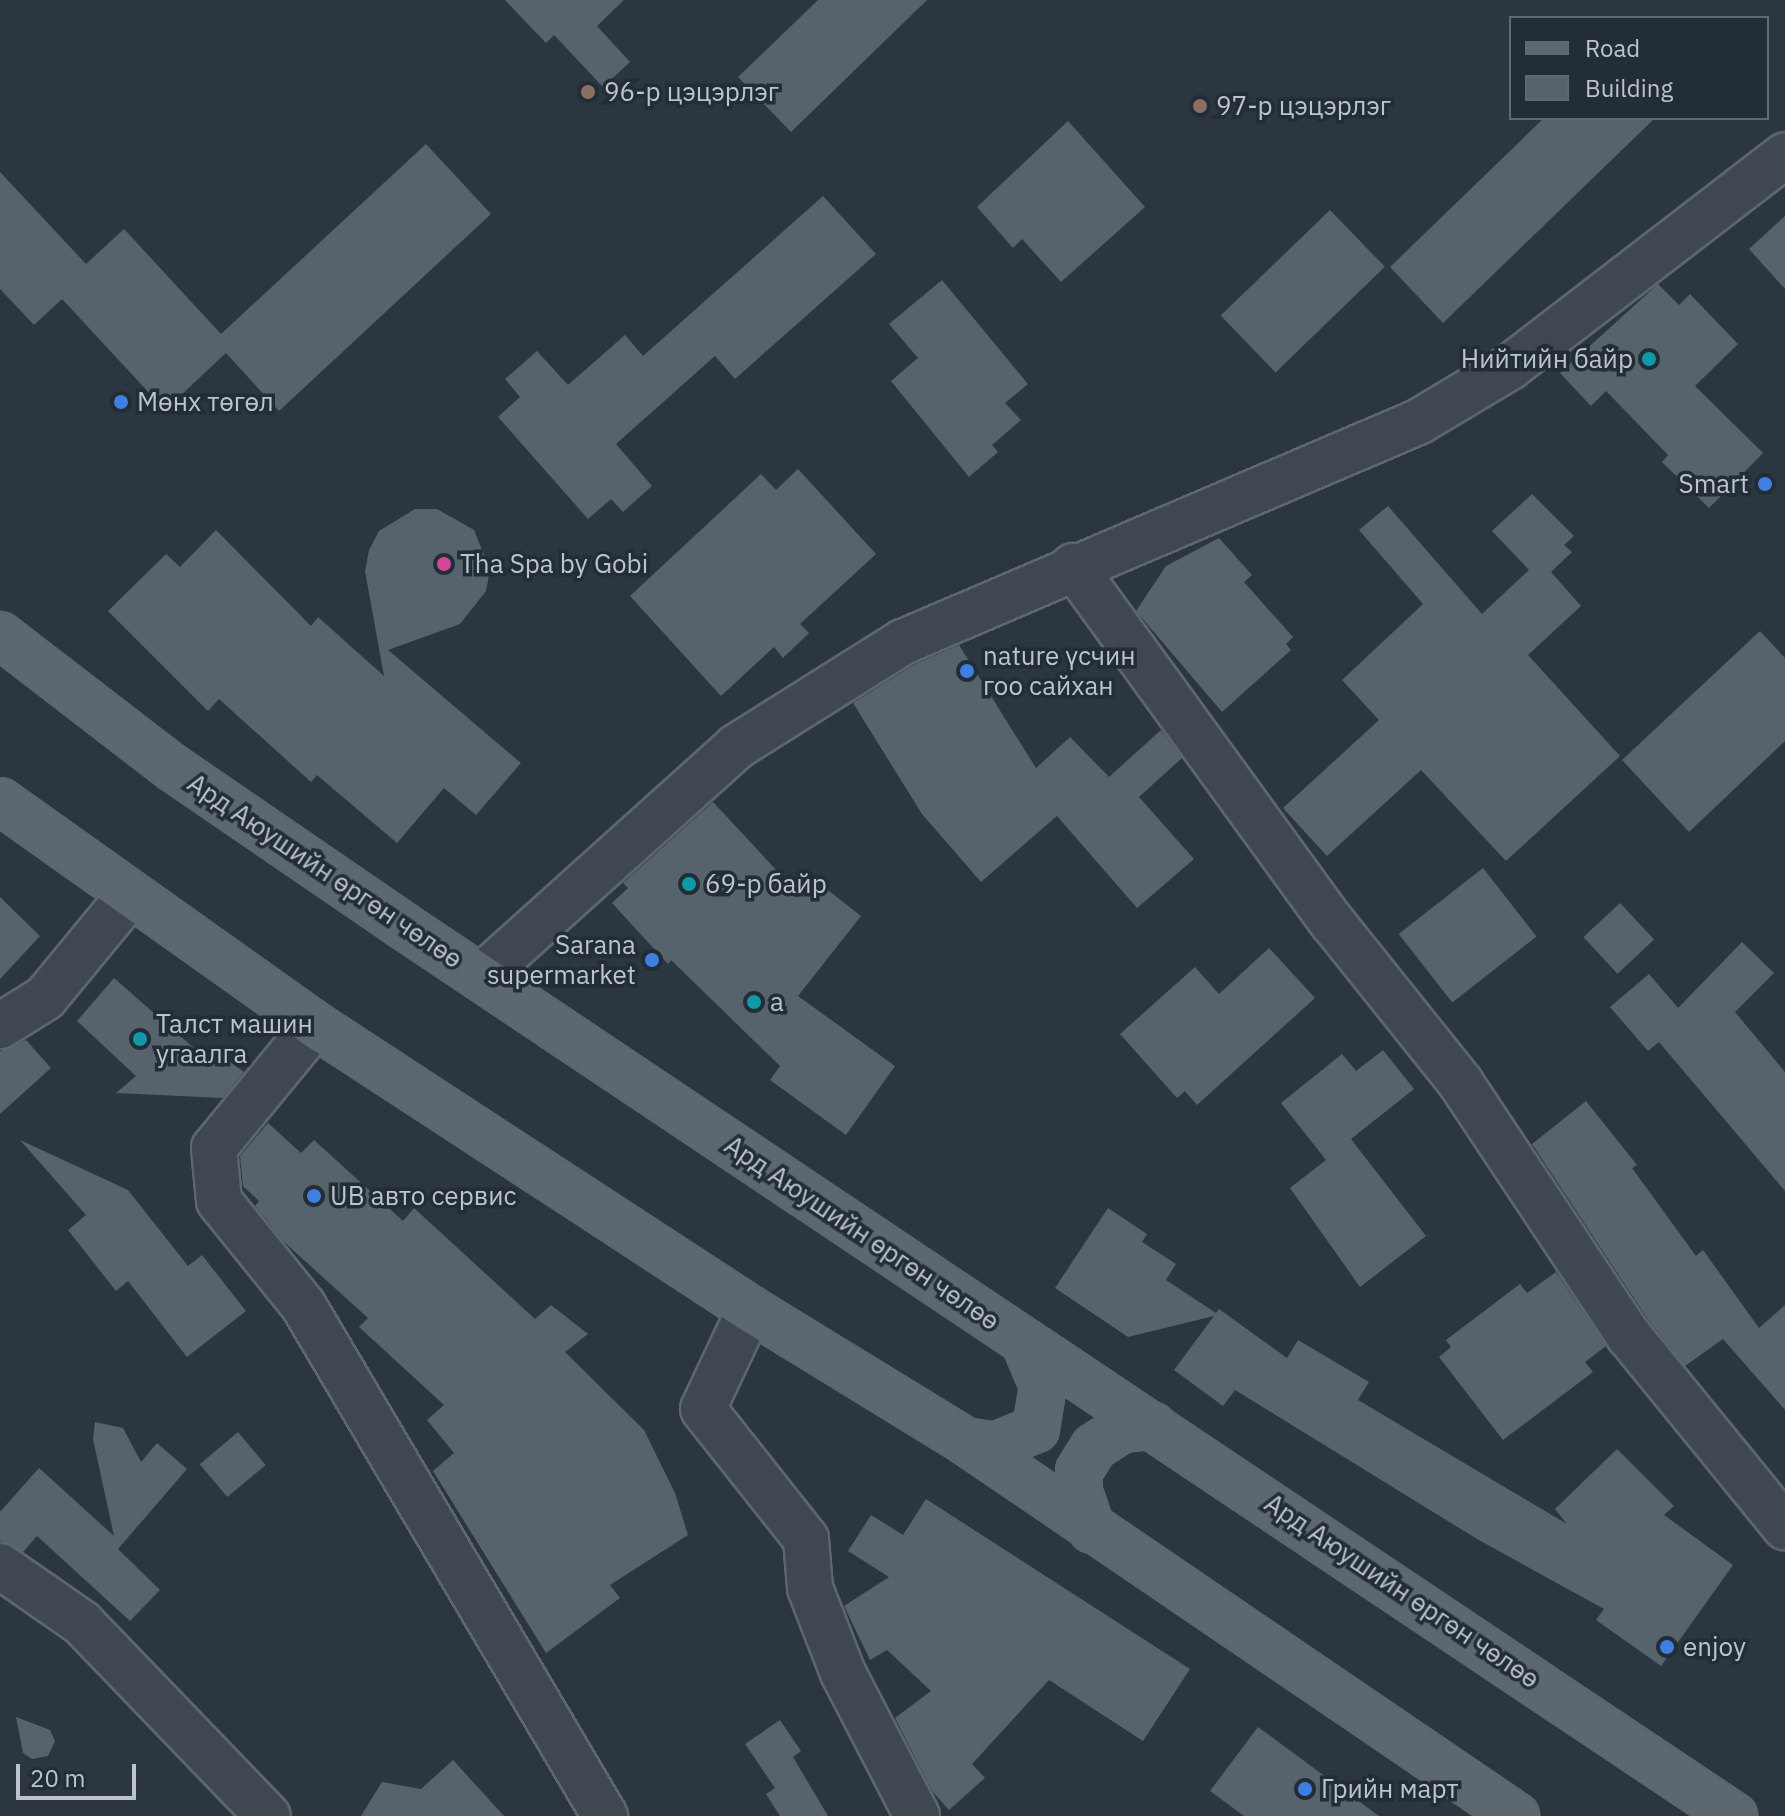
<!DOCTYPE html>
<html>
<head>
<meta charset="utf-8">
<style>
  body { margin:0 }
  #map { position:relative; width:1785px; height:1816px; overflow:hidden; background:#2b3641; font-family:"IBM Plex Sans",sans-serif }
  div>[style] { position:absolute }
  .building>* { inset:0; background:#56636d; transform-origin:0 0 }
  .roads { filter:drop-shadow(2px 0 #5d666e) drop-shadow(-2px 0 #5d666e) drop-shadow(0 2px #5d666e) drop-shadow(0 -2px #5d666e) }
  .minor>* { height:44px; margin:-22px; padding:0 22px; transform-origin:22px; border-radius:22px; background:#3f4851 }
  .primary>* { height:44px; margin:-22px; padding:0 22px; transform-origin:22px; border-radius:22px; background:#5d6770 }
  .dots>* { width:22px; height:22px; translate:-50% -50%; box-sizing:border-box; border:4px solid #232d36; border-radius:50% }
  span { translate:-50% -50%; white-space:nowrap; text-align:center; line-height:1.15; -webkit-text-stroke:7px #232d36; paint-order:stroke }
  .poi-label { font-size:26px; color:#bcc3cb }
  .left { translate:0 -50%; text-align:left }
  .right { translate:-100% -50%; text-align:right }
  .street-label { font-size:26px; color:#bcc3cb }
  .legend { position:absolute; left:1509px; top:16px; width:260px; height:104px; box-sizing:border-box; background:#232d36; border:2px solid #606972; margin:0; padding:10px 14px; list-style:none; font-size:24px; color:#bcc3cb }
  .legend li { display:flex; align-items:center; gap:16px; height:40px }
  .legend b { width:40px; border:2px solid #606972 }
  .scale { position:absolute; left:16px; top:1764px; width:120px; height:36px; box-sizing:border-box; border:4px solid #bcc3cb; border-top:0; padding-left:10px; font-size:24px; line-height:28px; white-space:nowrap; color:#bcc3cb; -webkit-text-stroke:6px #232d36; paint-order:stroke }
</style>
</head>
<body>
<div id="map">
  <div class="building">
    <i style="clip-path:polygon(505px 0,624px 0,597px 26px,630px 62px,603px 87px,554px 35px,546px 43px)"></i>
    <i style="clip-path:polygon(818px 0,927px 0,791px 132px,738px 77px)"></i>
    <i style="clip-path:polygon(1544px 118px,1655px 118px,1443px 323px,1390px 267px)"></i>
    <i style="clip-path:polygon(1068px 121px,1145px 207px,1061px 282px,1022px 239px,1013px 248px,977px 207px)"></i>
    <i style="clip-path:polygon(426px 144px,491px 214px,279px 411px,226px 353px,165px 410px,62px 299px,34px 325px,0 289px,0 172px,86px 264px,124px 229px,221px 334px)"></i>
    <i style="clip-path:polygon(823px 196px,876px 254px,735px 379px,715px 356px,616px 444px,652px 486px,623px 512px,611px 499px,588px 519px,498px 417px,520px 397px,505px 379px,537px 351px,568px 385px,625px 335px,643px 356px)"></i>
    <i style="left:1330px;top:210px;width:79px;height:152px;rotate:46deg"></i>
    <i style="clip-path:polygon(1785px 216px,1785px 289px,1749px 249px)"></i>
    <i style="clip-path:polygon(942px 280px,1028px 384px,1005px 403px,1021px 420px,992px 445px,998px 452px,969px 477px,891px 381px,918px 358px,889px 324px)"></i>
    <i style="clip-path:polygon(1658px 284px,1679px 305px,1690px 294px,1738px 344px,1695px 386px,1763px 453px,1709px 508px,1662px 462px,1668px 455px,1606px 391px,1591px 406px,1560px 373px)"></i>
    <i style="clip-path:polygon(798px 469px,876px 554px,800px 624px,809px 633px,783px 658px,774px 647px,721px 696px,630px 596px,761px 474px,776px 490px)"></i>
    <i style="clip-path:polygon(1532px 494px,1574px 536px,1564px 545px,1572px 552px,1551px 572px,1581px 606px,1528px 655px,1620px 756px,1506px 861px,1421px 770px,1327px 856px,1283px 808px,1379px 720px,1342px 680px,1423px 604px,1359px 530px,1388px 506px,1482px 614px,1529px 570px,1492px 531px)"></i>
    <i style="clip-path:polygon(415px 509px,437px 509px,474px 530px,490px 570px,486px 591px,460px 624px,388px 650px,521px 763px,476px 815px,444px 788px,397px 843px,317px 775px,311px 782px,219px 699px,208px 711px,108px 611px,166px 554px,180px 567px,216px 530px,311px 626px,318px 617px,384px 676px,365px 571px,369px 550px,379px 531px)"></i>
    <i style="clip-path:polygon(1219px 538px,1252px 575px,1244px 582px,1293px 637px,1286px 644px,1291px 650px,1222px 712px,1136px 611px,1166px 566px)"></i>
    <i style="clip-path:polygon(1760px 631px,1785px 658px,1785px 741px,1689px 832px,1622px 760px)"></i>
    <i style="clip-path:polygon(959px 645px,1036px 768px,1070px 737px,1109px 777px,1161px 730px,1182px 758px,1139px 797px,1194px 859px,1137px 908px,1057px 816px,981px 882px,922px 814px,853px 703px,915px 664px)"></i>
    <i style="clip-path:polygon(713px 802px,794px 889px,806px 873px,861px 916px,798px 996px,895px 1066px,846px 1135px,770px 1080px,780px 1066px,671px 960px,668px 964px,612px 903px,628px 888px,623px 883px)"></i>
    <i style="left:1483px;top:868px;width:87px;height:107px;rotate:52deg"></i>
    <i style="clip-path:polygon(0 897px,40px 936px,0 979px)"></i>
    <i style="left:1620px;top:903px;width:50px;height:50px;rotate:47deg"></i>
    <i style="clip-path:polygon(1742px 942px,1774px 973px,1735px 1012px,1785px 1072px,1785px 1191px,1659px 1042px,1648px 1051px,1610px 1007px,1649px 974px,1678px 1008px)"></i>
    <i style="clip-path:polygon(1269px 948px,1315px 998px,1197px 1105px,1185px 1091px,1177px 1098px,1120px 1034px,1195px 967px,1219px 994px)"></i>
    <i style="clip-path:polygon(114px 978px,212px 1064px,223px 1057px,244px 1072px,223px 1098px,116px 1093px,136px 1076px,77px 1021px)"></i>
    <i style="clip-path:polygon(26px 1040px,51px 1068px,0 1114px,0 1051px)"></i>
    <i style="clip-path:polygon(1383px 1050px,1414px 1089px,1351px 1139px,1426px 1236px,1360px 1287px,1290px 1188px,1326px 1160px,1281px 1103px,1342px 1054px,1356px 1071px)"></i>
    <i style="clip-path:polygon(1586px 1101px,1637px 1165px,1632px 1168px,1696px 1256px,1703px 1250px,1759px 1328px,1785px 1305px,1785px 1410px,1723px 1339px,1685px 1366px,1649px 1321px,1532px 1144px)"></i>
    <i style="clip-path:polygon(268px 1123px,301px 1153px,314px 1140px,403px 1221px,414px 1208px,535px 1319px,551px 1305px,588px 1334px,565px 1352px,644px 1430px,675px 1493px,688px 1535px,610px 1585px,620px 1598px,546px 1653px,433px 1471px,454px 1453px,427px 1420px,444px 1405px,359px 1327px,368px 1318px,284px 1242px,255px 1206px,259px 1201px,243px 1186px,240px 1156px)"></i>
    <i style="clip-path:polygon(20px 1140px,128px 1190px,188px 1266px,202px 1255px,246px 1311px,187px 1357px,128px 1281px,116px 1291px,68px 1230px,86px 1215px)"></i>
    <i style="clip-path:polygon(1108px 1208px,1147px 1234px,1142px 1242px,1176px 1264px,1166px 1280px,1216px 1313px,1219px 1309px,1287px 1358px,1298px 1340px,1369px 1382px,1358px 1400px,1567px 1524px,1555px 1509px,1617px 1449px,1674px 1506px,1664px 1515px,1733px 1565px,1661px 1666px,1596px 1620px,1604px 1609px,1477px 1539px,1235px 1390px,1223px 1406px,1174px 1370px,1214px 1316px,1128px 1337px,1055px 1288px)"></i>
    <i style="clip-path:polygon(1556px 1272px,1606px 1346px,1585px 1362px,1593px 1372px,1503px 1440px,1439px 1357px,1451px 1347px,1446px 1340px,1520px 1284px,1527px 1293px)"></i>
    <i style="clip-path:polygon(95px 1422px,123px 1428px,141px 1462px,157px 1443px,187px 1469px,118px 1549px,160px 1590px,130px 1621px,37px 1536px,23px 1552px,0 1541px,0 1512px,39px 1468px,114px 1536px,93px 1439px)"></i>
    <i style="left:238px;top:1432px;width:43px;height:50px;rotate:50deg"></i>
    <i style="clip-path:polygon(926px 1499px,1190px 1669px,1143px 1741px,1049px 1680px,972px 1764px,985px 1778px,949px 1810px,932px 1791px,895px 1718px,931px 1691px,887px 1650px,870px 1660px,844px 1606px,889px 1577px,848px 1551px,871px 1515px,903px 1535px)"></i>
    <i style="clip-path:polygon(16px 1717px,50px 1730px,55px 1741px,48px 1756px,32px 1759px,23px 1753px)"></i>
    <i style="clip-path:polygon(780px 1720px,801px 1751px,793px 1757px,828px 1816px,780px 1816px,766px 1794px,775px 1788px,745px 1744px)"></i>
    <i style="clip-path:polygon(1258px 1727px,1379px 1816px,1244px 1816px,1210px 1791px)"></i>
    <i style="clip-path:polygon(453px 1760px,504px 1816px,361px 1816px,382px 1782px,421px 1789px)"></i>
  </div>
  <div class="roads">
    <div class="minor">
      <i style="left:1073px;top:566px;width:440px;rotate:54deg"></i>
      <i style="left:1332px;top:922px;width:205px;rotate:51.3deg"></i>
      <i style="left:1460px;top:1082px;width:305px;rotate:56.4deg"></i>
      <i style="left:1629px;top:1336px;width:247px;rotate:50.8deg"></i>
      <i style="left:482px;top:976px;width:342px;rotate:-42deg"></i>
      <i style="left:736px;top:747px;width:197px;rotate:-32.2deg"></i>
      <i style="left:903px;top:642px;width:560px;rotate:-23.13deg"></i>
      <i style="left:1418px;top:422px;width:107px;rotate:-30.9deg"></i>
      <i style="left:1510px;top:367px;width:347px;rotate:-37.6deg"></i>
      <i style="left:315px;top:1025px;width:159px;rotate:129.4deg"></i>
      <i style="left:214px;top:1148px;width:53px;rotate:84.6deg"></i>
      <i style="left:219px;top:1201px;width:134px;rotate:51.1deg"></i>
      <i style="left:303px;top:1305px;width:594px;rotate:59.42deg"></i>
      <i style="left:0;top:1026px;width:53px;rotate:-31.9deg"></i>
      <i style="left:45px;top:998px;width:134px;rotate:-50.5deg"></i>
      <i style="left:750px;top:1309px;width:110px;rotate:115.2deg"></i>
      <i style="left:703px;top:1409px;width:166px;rotate:51.6deg"></i>
      <i style="left:806px;top:1539px;width:49px;rotate:85.3deg"></i>
      <i style="left:810px;top:1588px;width:91px;rotate:68.8deg"></i>
      <i style="left:843px;top:1673px;width:161px;rotate:62.6deg"></i>
      <i style="left:0;top:1566px;width:100px;rotate:34.8deg"></i>
      <i style="left:82px;top:1623px;width:268px;rotate:46.1deg"></i>
    </div>
    <div class="primary">
      <i style="left:0;top:635px;width:218px;rotate:37.6deg"></i>
      <i style="left:173px;top:768px;width:278px;rotate:34.4deg"></i>
      <i style="left:402px;top:925px;width:1603px;rotate:33.78deg"></i>
      <i style="left:0;top:801px;width:387px;rotate:35.4deg"></i>
      <i style="left:315px;top:1025px;width:520px;rotate:33.14deg"></i>
      <i style="left:750px;top:1309px;width:252px;rotate:31.5deg"></i>
      <i style="left:965px;top:1441px;width:667px;rotate:34.24deg"></i>
      <i style="left:965px;top:1441px;width:30px;rotate:9deg"></i>
      <i style="left:995px;top:1446px;width:44px;rotate:-22.5deg"></i>
      <i style="left:1036px;top:1429px;width:44px;rotate:-80.8deg"></i>
      <i style="left:1043px;top:1386px;width:47px;rotate:-112.7deg"></i>
      <i style="left:1092px;top:1530px;width:40px;rotate:-108.9deg"></i>
      <i style="left:1079px;top:1492px;width:21px;rotate:-90deg"></i>
      <i style="left:1079px;top:1471px;width:28px;rotate:-58deg"></i>
      <i style="left:1094px;top:1447px;width:33px;rotate:-33deg"></i>
      <i style="left:1122px;top:1429px;width:31px;rotate:-6deg"></i>
    </div>
  </div>
  <div class="dots">
    <i style="left:588px;top:92px;background:#8d6e63"></i>
    <i style="left:1200px;top:106px;background:#8d6e63"></i>
    <i style="left:1649px;top:359px;background:#0f9aa8"></i>
    <i style="left:121px;top:402px;background:#3f7fe0"></i>
    <i style="left:1765px;top:484px;background:#3f7fe0"></i>
    <i style="left:444px;top:564px;background:#d1479c"></i>
    <i style="left:967px;top:671px;background:#3f7fe0"></i>
    <i style="left:689px;top:884px;background:#0f9aa8"></i>
    <i style="left:652px;top:960px;background:#3f7fe0"></i>
    <i style="left:754px;top:1002px;background:#0f9aa8"></i>
    <i style="left:140px;top:1039px;background:#0f9aa8"></i>
    <i style="left:314px;top:1196px;background:#3f7fe0"></i>
    <i style="left:1667px;top:1647px;background:#3f7fe0"></i>
    <i style="left:1305px;top:1789px;background:#3f7fe0"></i>
  </div>
  <div class="poi-label">
    <span class="left" style="left:604px;top:92px">96-р цэцэрлэг</span>
    <span class="left" style="left:1216px;top:106px">97-р цэцэрлэг</span>
    <span class="right" style="left:1633px;top:359px">Нийтийн байр</span>
    <span class="left" style="left:137px;top:402px">Мөнх төгөл</span>
    <span class="right" style="left:1749px;top:484px">Smart</span>
    <span class="left" style="left:460px;top:564px">Tha Spa by Gobi</span>
    <span class="left" style="left:983px;top:671px">nature үсчин<br>гоо сайхан</span>
    <span class="left" style="left:705px;top:884px">69-р байр</span>
    <span class="right" style="left:636px;top:960px">Sarana<br>supermarket</span>
    <span class="left" style="left:770px;top:1002px">а</span>
    <span class="left" style="left:156px;top:1039px">Талст машин<br>угаалга</span>
    <span class="left" style="left:330px;top:1196px">UB авто сервис</span>
    <span class="left" style="left:1683px;top:1647px">enjoy</span>
    <span class="left" style="left:1321px;top:1789px">Грийн март</span>
  </div>
  <div class="street-label">
    <span style="left:325px;top:871px;rotate:34deg">Ард Аюушийн өргөн чөлөө</span>
    <span style="left:862px;top:1233px;rotate:34deg">Ард Аюушийн өргөн чөлөө</span>
    <span style="left:1402px;top:1591px;rotate:34deg">Ард Аюушийн өргөн чөлөө</span>
  </div>
  <ul class="legend">
  <li><b style="height:10px;background:#5d6770"></b>Road</li>
  <li><b style="height:22px;background:#56636d"></b>Building</li>
  </ul>
  <div class="scale">20 m</div>
</div>
</body>
</html>
